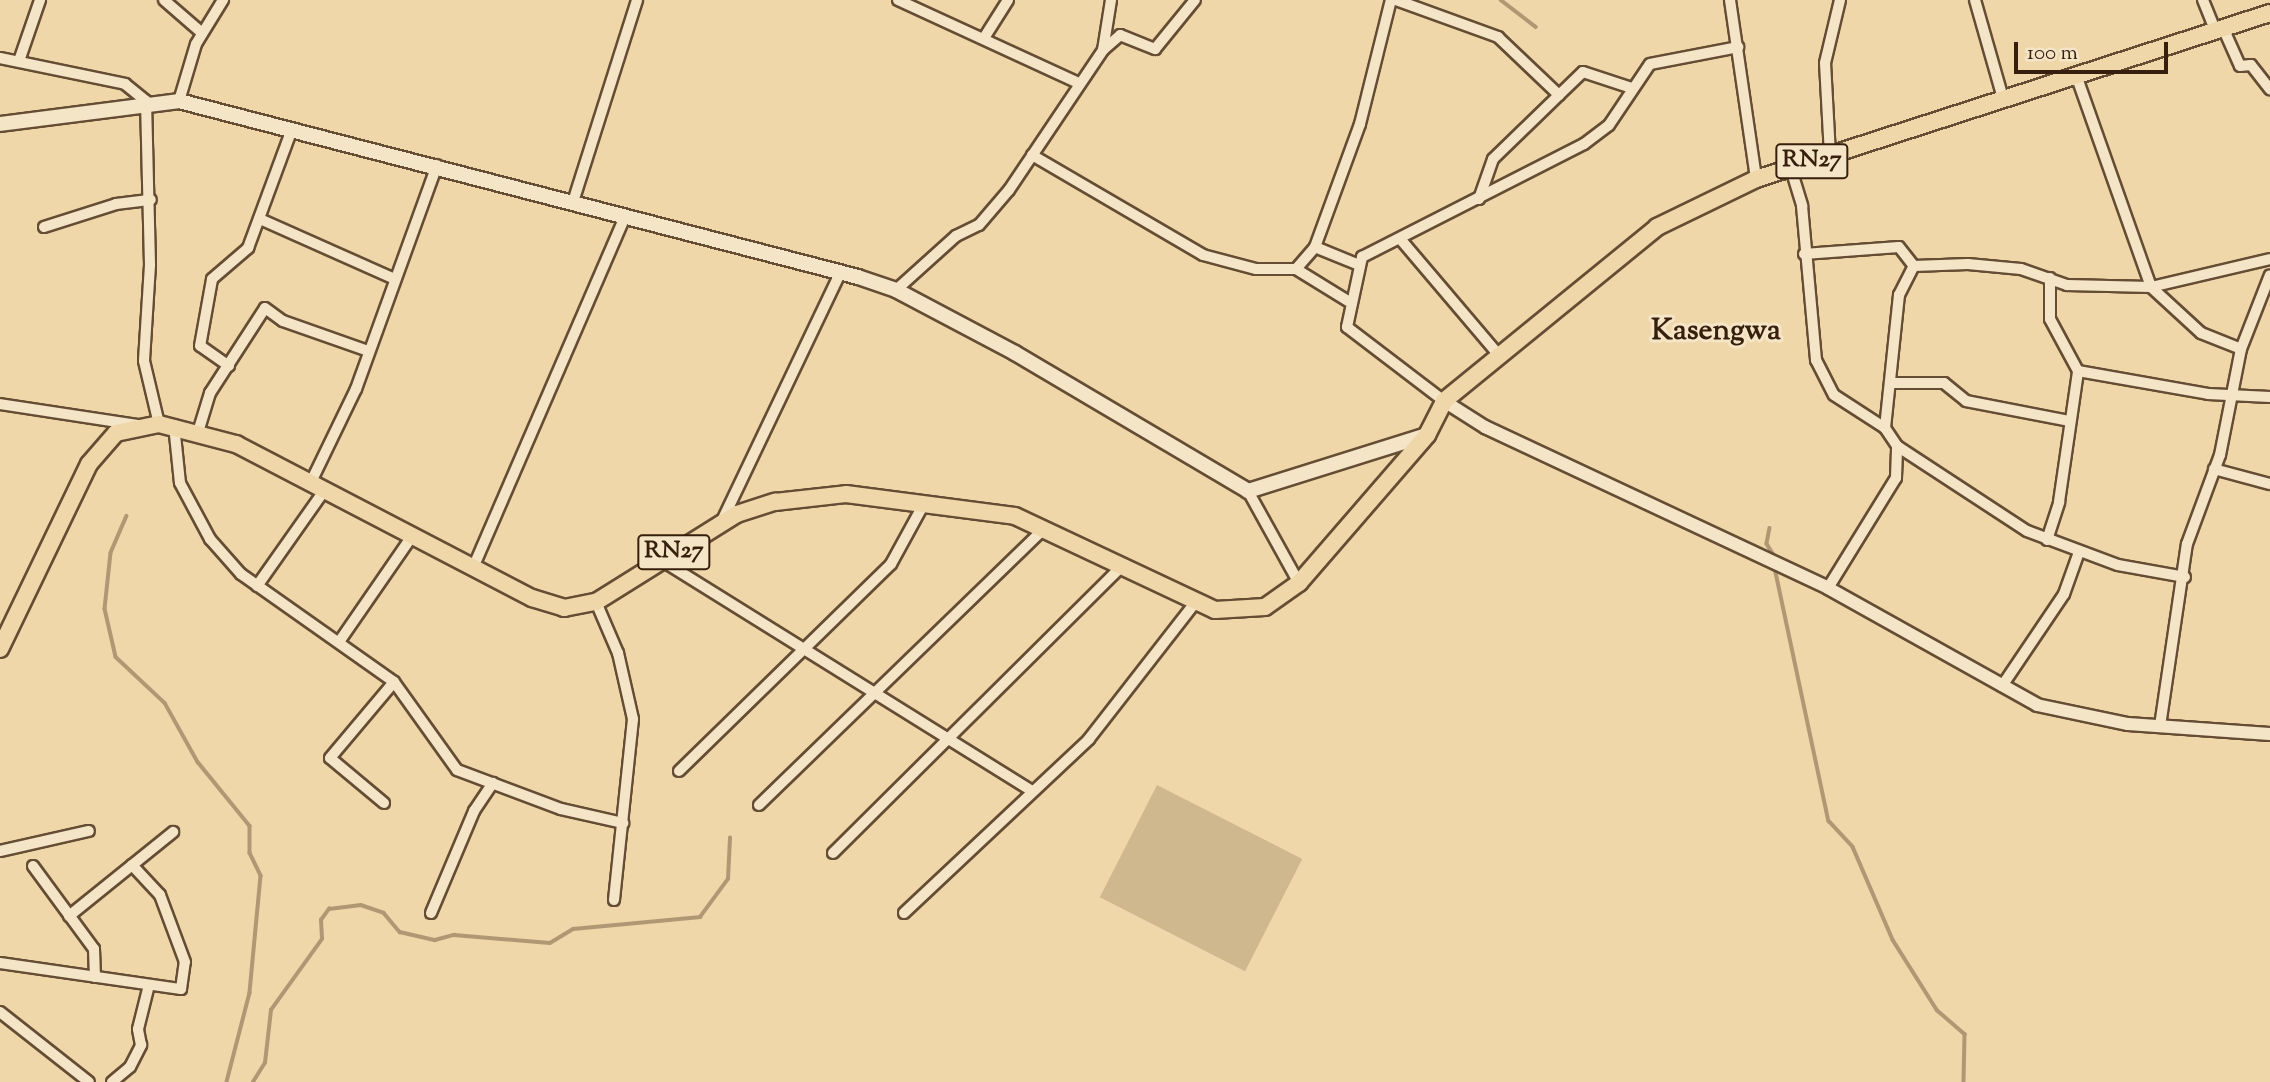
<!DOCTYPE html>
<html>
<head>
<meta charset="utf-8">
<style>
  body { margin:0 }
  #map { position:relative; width:2270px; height:1082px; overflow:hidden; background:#efd7a9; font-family:"Sorts Mill Goudy",serif }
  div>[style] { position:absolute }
  .green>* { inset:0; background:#d0b88e; transform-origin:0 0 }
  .stream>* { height:3.5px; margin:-1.75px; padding:0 1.75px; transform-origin:1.75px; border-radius:1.75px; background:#b09874 }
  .roads { filter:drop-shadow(2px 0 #654d34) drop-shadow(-2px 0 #654d34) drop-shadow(0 2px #654d34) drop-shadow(0 -2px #654d34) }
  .minor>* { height:10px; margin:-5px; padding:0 5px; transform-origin:5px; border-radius:5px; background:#f5e5c7 }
  .tertiary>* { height:12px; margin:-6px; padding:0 6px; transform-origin:6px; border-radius:6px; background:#f5e5c7 }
  .secondary>* { height:14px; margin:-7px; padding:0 7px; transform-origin:7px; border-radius:7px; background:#f5e5c7 }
  .primary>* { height:16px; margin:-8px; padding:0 8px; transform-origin:8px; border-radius:8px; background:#efd7a9 }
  span { translate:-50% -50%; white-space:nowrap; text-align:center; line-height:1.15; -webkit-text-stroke:6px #f5e5c7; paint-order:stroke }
  .shield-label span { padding:2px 5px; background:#f5e5c7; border:2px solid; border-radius:5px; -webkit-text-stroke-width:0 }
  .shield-label { font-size:24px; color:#371f0d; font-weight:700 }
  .quarter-label { font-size:30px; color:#371f0d; font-weight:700 }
  .scale { position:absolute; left:2014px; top:42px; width:154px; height:32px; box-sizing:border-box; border:4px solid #371f0d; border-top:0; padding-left:9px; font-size:21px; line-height:24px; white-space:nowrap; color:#371f0d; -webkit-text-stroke:5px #f5e5c7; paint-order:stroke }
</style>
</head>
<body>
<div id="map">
  <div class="green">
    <i style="left:1157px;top:785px;width:163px;height:126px;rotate:27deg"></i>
  </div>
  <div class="stream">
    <i style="left:1501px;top:0;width:44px;rotate:37.6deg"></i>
    <i style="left:127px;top:516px;width:40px;rotate:113.4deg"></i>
    <i style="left:111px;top:553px;width:56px;rotate:96.1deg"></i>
    <i style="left:105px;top:609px;width:49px;rotate:77.1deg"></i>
    <i style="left:116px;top:657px;width:67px;rotate:43.2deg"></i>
    <i style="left:165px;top:703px;width:68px;rotate:60.8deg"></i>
    <i style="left:198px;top:762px;width:82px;rotate:50.9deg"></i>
    <i style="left:250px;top:826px;width:27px;rotate:90deg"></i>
    <i style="left:250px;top:853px;width:25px;rotate:64deg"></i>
    <i style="left:261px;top:876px;width:118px;rotate:95.4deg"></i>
    <i style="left:250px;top:993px;width:92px;rotate:104.5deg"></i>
    <i style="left:1770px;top:528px;width:16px;rotate:101deg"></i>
    <i style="left:1767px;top:544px;width:13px;rotate:58deg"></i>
    <i style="left:1775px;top:568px;width:259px;rotate:78deg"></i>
    <i style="left:1829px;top:821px;width:35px;rotate:47deg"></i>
    <i style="left:1853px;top:847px;width:101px;rotate:66.7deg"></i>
    <i style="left:1893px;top:940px;width:83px;rotate:57.8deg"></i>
    <i style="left:1937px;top:1010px;width:37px;rotate:41deg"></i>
    <i style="left:1965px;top:1034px;width:48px;rotate:91.2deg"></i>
    <i style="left:253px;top:1082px;width:22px;rotate:-58deg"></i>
    <i style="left:265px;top:1063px;width:53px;rotate:-83.5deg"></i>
    <i style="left:271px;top:1010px;width:87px;rotate:-54.3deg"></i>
    <i style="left:322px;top:939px;width:19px;rotate:-93deg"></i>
    <i style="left:321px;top:920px;width:14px;rotate:-54deg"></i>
    <i style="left:329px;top:909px;width:32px;rotate:-7deg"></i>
    <i style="left:361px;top:905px;width:24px;rotate:19deg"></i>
    <i style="left:384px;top:913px;width:25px;rotate:50deg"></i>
    <i style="left:400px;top:932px;width:36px;rotate:13deg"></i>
    <i style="left:435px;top:940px;width:20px;rotate:-15deg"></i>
    <i style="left:454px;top:935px;width:96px;rotate:4.8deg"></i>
    <i style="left:550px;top:943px;width:27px;rotate:-31deg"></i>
    <i style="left:573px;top:929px;width:128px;rotate:-5.4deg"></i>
    <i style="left:700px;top:917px;width:47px;rotate:-53.6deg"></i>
    <i style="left:728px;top:879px;width:41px;rotate:-87.2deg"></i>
  </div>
  <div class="roads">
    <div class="minor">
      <i style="left:164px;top:0;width:49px;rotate:40.9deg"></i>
      <i style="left:898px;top:0;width:196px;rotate:24.7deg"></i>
      <i style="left:1396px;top:0;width:109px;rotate:19.9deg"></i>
      <i style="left:1498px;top:37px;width:84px;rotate:43.6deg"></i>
      <i style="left:1559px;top:95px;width:33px;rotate:-44deg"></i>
      <i style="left:1583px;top:72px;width:52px;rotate:18.1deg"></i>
      <i style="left:1730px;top:0;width:181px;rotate:81.7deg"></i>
      <i style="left:1975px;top:0;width:102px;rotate:74.1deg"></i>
      <i style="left:2203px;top:0;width:35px;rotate:68deg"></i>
      <i style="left:2224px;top:30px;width:39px;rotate:66deg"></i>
      <i style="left:2240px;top:66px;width:11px;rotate:-5deg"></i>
      <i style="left:2251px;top:65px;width:31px;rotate:52deg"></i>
      <i style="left:984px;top:38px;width:45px;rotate:-57.7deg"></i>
      <i style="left:1103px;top:50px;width:23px;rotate:-41deg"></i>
      <i style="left:1120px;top:35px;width:38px;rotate:22deg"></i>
      <i style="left:1155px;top:49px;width:63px;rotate:-50.8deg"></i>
      <i style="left:0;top:58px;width:128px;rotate:11.7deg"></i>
      <i style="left:125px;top:84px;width:27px;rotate:39deg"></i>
      <i style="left:146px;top:101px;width:164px;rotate:88.6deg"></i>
      <i style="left:150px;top:265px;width:96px;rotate:93.6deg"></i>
      <i style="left:144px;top:361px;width:65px;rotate:76.6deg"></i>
      <i style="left:19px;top:61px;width:65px;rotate:-71deg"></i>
      <i style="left:2076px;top:75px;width:225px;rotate:70.5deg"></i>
      <i style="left:2151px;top:287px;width:68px;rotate:42.6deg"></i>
      <i style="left:2201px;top:333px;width:43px;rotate:21.8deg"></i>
      <i style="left:179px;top:101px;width:59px;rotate:-73.4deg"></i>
      <i style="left:196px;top:44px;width:52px;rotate:-58.5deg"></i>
      <i style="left:1032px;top:155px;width:198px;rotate:30.3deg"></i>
      <i style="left:1203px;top:255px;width:55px;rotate:14.8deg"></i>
      <i style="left:1256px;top:269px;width:40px"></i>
      <i style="left:1296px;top:269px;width:29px;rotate:-49deg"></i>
      <i style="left:1315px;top:247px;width:131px;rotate:-69.9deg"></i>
      <i style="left:1360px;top:124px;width:128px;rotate:-76deg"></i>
      <i style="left:1830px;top:155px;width:92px;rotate:-93.1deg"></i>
      <i style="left:1825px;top:63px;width:65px;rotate:-76.6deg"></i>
      <i style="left:1791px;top:169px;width:39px;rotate:73deg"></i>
      <i style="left:1802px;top:206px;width:155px;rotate:84.8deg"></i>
      <i style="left:1816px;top:360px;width:39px;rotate:63deg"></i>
      <i style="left:1834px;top:395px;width:61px;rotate:32.9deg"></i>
      <i style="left:1885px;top:428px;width:22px;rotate:56deg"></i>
      <i style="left:1897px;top:446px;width:155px;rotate:33.2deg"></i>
      <i style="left:2027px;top:531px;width:97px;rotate:20.5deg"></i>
      <i style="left:2118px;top:565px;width:68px;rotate:10.2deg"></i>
      <i style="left:1479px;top:199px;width:42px;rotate:-70.7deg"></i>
      <i style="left:1493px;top:159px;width:92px;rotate:-44.1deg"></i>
      <i style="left:573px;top:202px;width:212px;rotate:-72.4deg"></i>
      <i style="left:260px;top:219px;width:148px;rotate:24deg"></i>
      <i style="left:44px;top:227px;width:76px;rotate:-17.7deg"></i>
      <i style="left:116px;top:204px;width:35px;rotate:-7deg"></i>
      <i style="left:1402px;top:241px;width:145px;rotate:49.7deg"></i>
      <i style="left:1315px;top:247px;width:48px;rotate:22.2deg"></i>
      <i style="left:1804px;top:254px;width:95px;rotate:-4.2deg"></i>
      <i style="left:1899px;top:247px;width:24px;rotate:52deg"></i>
      <i style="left:1914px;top:266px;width:54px;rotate:-2.1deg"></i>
      <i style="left:1968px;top:264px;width:53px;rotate:5.4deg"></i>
      <i style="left:2021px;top:269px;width:49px;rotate:19.2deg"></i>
      <i style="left:2067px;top:285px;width:84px;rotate:1.4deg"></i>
      <i style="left:2151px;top:287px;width:122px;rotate:-13.2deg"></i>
      <i style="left:1296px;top:269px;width:61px;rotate:31.6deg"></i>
      <i style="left:896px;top:290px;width:81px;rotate:-42deg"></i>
      <i style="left:956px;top:236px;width:25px;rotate:-26deg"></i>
      <i style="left:979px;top:225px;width:46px;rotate:-49.4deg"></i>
      <i style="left:1009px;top:190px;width:169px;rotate:-56.1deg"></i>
      <i style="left:1103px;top:50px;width:51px;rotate:-80.9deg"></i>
      <i style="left:229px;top:366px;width:35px;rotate:-145deg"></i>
      <i style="left:200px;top:346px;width:68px;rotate:-79.8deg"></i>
      <i style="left:212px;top:279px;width:48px;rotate:-40.7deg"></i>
      <i style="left:248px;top:248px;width:127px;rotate:-69.7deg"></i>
      <i style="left:2078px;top:371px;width:132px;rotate:10deg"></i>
      <i style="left:2208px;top:394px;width:62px;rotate:2.8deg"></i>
      <i style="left:1891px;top:383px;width:53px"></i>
      <i style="left:1944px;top:383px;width:28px;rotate:39deg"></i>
      <i style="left:1966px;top:401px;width:106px;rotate:10.9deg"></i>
      <i style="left:1444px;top:401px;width:122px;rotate:-142.7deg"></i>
      <i style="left:1347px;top:327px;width:72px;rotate:-77.9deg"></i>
      <i style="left:1362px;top:257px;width:249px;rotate:-27deg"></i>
      <i style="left:1584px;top:144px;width:31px;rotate:-37deg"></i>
      <i style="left:1609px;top:125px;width:73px;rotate:-56.1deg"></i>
      <i style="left:1650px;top:64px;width:90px;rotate:-10.9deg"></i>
      <i style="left:0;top:404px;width:139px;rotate:8.7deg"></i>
      <i style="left:174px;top:425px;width:58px;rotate:84.1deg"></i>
      <i style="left:180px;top:483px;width:64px;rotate:61.8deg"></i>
      <i style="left:210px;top:539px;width:47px;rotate:48.5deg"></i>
      <i style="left:241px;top:574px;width:187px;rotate:35.2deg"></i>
      <i style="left:394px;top:682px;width:108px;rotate:54.4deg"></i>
      <i style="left:457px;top:770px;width:111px;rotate:20.6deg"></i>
      <i style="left:561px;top:809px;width:64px;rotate:12.7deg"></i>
      <i style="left:1885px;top:428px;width:134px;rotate:-84deg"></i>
      <i style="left:1899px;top:295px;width:33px;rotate:-63deg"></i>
      <i style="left:199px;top:429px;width:38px;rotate:-73deg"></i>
      <i style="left:210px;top:393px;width:101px;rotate:-57.1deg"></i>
      <i style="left:265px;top:308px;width:22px;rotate:36deg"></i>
      <i style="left:283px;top:321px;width:90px;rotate:19.4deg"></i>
      <i style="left:2214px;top:469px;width:58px;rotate:15deg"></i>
      <i style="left:310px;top:484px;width:106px;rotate:-64.2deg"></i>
      <i style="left:356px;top:389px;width:238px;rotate:-70.1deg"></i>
      <i style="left:1248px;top:491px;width:105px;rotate:61deg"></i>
      <i style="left:721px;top:523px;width:277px;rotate:-64.5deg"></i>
      <i style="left:2047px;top:540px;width:40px;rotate:-72deg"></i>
      <i style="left:2059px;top:502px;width:132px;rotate:-81.7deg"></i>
      <i style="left:2078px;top:371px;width:59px;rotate:-118.3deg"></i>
      <i style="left:2050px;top:319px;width:41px;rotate:-90deg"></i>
      <i style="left:661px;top:560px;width:438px;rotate:31.9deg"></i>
      <i style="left:473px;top:568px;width:382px;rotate:-66.6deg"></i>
      <i style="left:257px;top:586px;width:116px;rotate:-54.8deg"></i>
      <i style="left:1828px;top:588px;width:129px;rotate:-58.3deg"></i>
      <i style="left:1896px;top:478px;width:32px;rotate:-88deg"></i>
      <i style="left:596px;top:602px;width:56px;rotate:66.7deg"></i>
      <i style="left:618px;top:653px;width:68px;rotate:77.2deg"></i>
      <i style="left:633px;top:719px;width:182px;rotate:96deg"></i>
      <i style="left:339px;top:642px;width:129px;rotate:-55.4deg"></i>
      <i style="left:2002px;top:686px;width:111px;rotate:-56deg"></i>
      <i style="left:2064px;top:594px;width:45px;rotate:-70.3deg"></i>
      <i style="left:2160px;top:726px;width:184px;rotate:-81.6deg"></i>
      <i style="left:2187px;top:544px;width:95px;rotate:-69.7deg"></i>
      <i style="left:2220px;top:455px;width:108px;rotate:-78.8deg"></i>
      <i style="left:2241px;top:349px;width:79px;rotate:-68.6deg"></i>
      <i style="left:679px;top:771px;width:296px;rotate:-44.3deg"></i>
      <i style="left:891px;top:564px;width:71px;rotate:-61.3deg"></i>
      <i style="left:384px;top:803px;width:70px;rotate:-140.2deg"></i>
      <i style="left:330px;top:758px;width:99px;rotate:-49.9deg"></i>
      <i style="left:759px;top:805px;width:398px;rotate:-44.1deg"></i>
      <i style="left:0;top:851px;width:91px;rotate:-12.7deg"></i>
      <i style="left:833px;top:853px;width:407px;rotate:-44.8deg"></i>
      <i style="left:33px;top:866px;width:103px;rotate:53.7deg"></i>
      <i style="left:94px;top:949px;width:28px;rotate:88deg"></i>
      <i style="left:431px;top:913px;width:111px;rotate:-67.1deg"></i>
      <i style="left:474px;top:811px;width:34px;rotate:-56deg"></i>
      <i style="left:904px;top:913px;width:254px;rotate:-43.2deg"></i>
      <i style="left:1089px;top:739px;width:172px;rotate:-52.1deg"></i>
      <i style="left:69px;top:916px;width:134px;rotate:-38.9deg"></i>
      <i style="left:0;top:963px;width:183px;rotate:8.2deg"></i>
      <i style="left:181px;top:989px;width:27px;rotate:-82deg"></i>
      <i style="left:185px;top:962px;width:72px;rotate:-110.5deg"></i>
      <i style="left:160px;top:895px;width:41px;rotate:-133deg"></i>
      <i style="left:0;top:1012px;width:113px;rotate:38.2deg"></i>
      <i style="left:112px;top:1082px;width:23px;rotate:-40deg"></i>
      <i style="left:130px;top:1067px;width:25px;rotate:-63deg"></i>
      <i style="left:141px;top:1045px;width:16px;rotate:-101deg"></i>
      <i style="left:138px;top:1029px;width:45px;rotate:-76deg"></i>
    </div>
    <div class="tertiary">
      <i style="left:1444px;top:401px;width:49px;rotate:32.4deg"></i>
      <i style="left:1485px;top:427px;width:379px;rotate:25.1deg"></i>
      <i style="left:1828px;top:588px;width:240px;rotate:29.2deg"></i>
      <i style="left:2037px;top:705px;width:93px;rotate:11.8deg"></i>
      <i style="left:2128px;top:724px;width:142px;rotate:4deg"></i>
    </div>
    <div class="secondary">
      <i style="left:0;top:124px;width:180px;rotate:-7.3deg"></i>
      <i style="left:179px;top:101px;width:701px;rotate:14.53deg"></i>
      <i style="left:858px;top:277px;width:40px;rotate:18.9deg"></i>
      <i style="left:896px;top:290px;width:135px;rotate:27.9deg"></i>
      <i style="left:1015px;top:353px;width:271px;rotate:30.6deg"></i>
      <i style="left:1248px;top:491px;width:188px;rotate:-17.4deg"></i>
    </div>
    <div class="primary">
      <i style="left:0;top:649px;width:205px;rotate:-64.3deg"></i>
      <i style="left:89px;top:464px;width:41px;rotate:-48.9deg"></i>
      <i style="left:116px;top:433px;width:44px;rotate:-11.8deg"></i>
      <i style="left:159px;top:424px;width:80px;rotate:14.6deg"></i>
      <i style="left:236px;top:444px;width:334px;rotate:27.5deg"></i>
      <i style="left:532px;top:598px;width:34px;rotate:17deg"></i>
      <i style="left:564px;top:608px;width:33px;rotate:-11deg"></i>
      <i style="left:596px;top:602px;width:166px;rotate:-32deg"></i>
      <i style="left:737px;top:514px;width:40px;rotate:-18deg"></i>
      <i style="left:775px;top:502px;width:71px;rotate:-6.4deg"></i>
      <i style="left:846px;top:494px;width:170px;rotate:7.4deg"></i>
      <i style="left:1015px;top:516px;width:221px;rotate:25.2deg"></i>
      <i style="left:1215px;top:610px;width:50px;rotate:-3.4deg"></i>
      <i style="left:1265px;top:607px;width:42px;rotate:-35.2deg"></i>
      <i style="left:1299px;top:583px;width:196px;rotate:-49.1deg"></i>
      <i style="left:1427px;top:435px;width:38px;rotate:-63deg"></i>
      <i style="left:1444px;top:401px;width:275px;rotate:-39.2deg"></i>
      <i style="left:1657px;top:227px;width:110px;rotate:-25.9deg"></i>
      <i style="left:1756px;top:179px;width:540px;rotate:-17.9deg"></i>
    </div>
  </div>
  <div class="shield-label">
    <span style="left:1812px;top:161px">RN27</span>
    <span style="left:674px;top:552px">RN27</span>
  </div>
  <div class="quarter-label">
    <span style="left:1716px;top:332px">Kasengwa</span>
  </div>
  <div class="scale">100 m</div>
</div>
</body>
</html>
